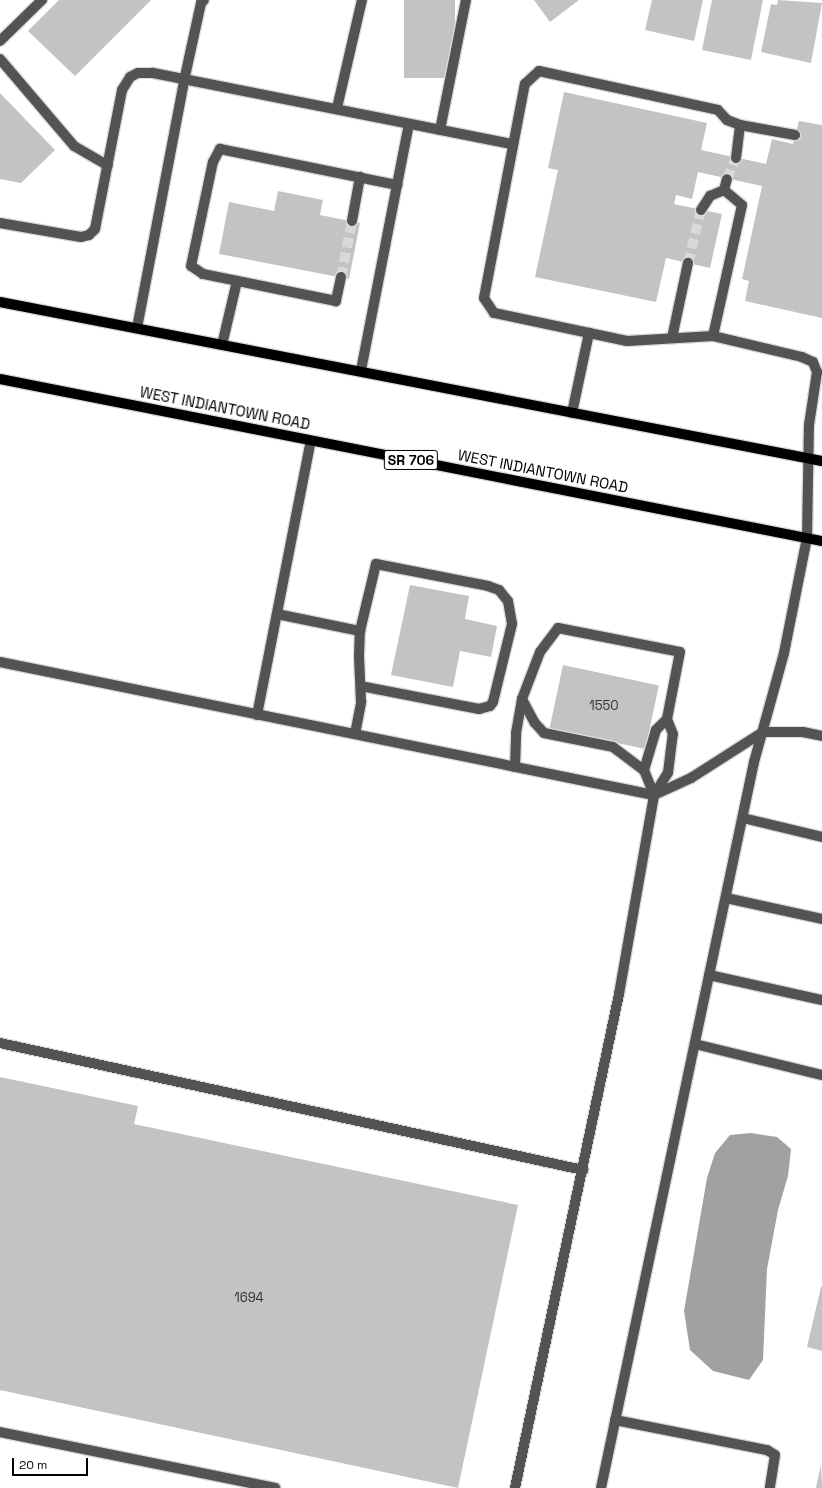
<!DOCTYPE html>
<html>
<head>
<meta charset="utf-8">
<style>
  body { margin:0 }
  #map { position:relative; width:822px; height:1488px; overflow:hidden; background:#fff; font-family:"Space Grotesk",sans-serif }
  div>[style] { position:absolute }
  .water>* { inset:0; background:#a1a1a1 }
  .building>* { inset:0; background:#c3c3c3; transform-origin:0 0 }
  .minor-tunnel>* { height:10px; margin-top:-5px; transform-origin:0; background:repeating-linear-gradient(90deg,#d9d9d9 0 10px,transparent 0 15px) }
  .roads { filter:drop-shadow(1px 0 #dbdbdb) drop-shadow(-1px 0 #dbdbdb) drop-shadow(0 1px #dbdbdb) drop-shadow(0 -1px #dbdbdb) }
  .minor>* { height:10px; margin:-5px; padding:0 5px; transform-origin:5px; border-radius:5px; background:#535353 }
  .major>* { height:10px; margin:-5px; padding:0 5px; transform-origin:5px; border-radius:5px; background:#000 }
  span { translate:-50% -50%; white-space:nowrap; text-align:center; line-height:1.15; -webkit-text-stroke:3.5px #fff; paint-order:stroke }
  .number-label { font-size:13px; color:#313131 }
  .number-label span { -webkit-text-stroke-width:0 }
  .shield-label span { padding:1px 3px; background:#fff; border:1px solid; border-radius:3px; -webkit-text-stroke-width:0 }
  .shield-label { font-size:14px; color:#000; font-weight:700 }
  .street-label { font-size:15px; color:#000 }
  .scale { position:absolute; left:12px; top:1458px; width:76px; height:18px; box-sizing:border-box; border:2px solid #000; border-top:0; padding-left:5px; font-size:12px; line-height:14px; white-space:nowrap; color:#000; -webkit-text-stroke:3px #fff; paint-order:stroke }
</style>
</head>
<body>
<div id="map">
  <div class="water">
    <i style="clip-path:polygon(751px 1133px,777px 1137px,791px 1149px,788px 1176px,778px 1210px,767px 1269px,763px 1360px,749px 1380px,713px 1371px,690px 1350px,684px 1311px,707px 1178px,715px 1153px,730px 1135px)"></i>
  </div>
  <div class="building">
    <i style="clip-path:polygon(59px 0,151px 0,75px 76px,28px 31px)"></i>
    <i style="left:404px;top:0;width:51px;height:78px"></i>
    <i style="clip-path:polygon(534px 0,579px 0,550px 22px)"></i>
    <i style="clip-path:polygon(652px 0,703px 0,694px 41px,645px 30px)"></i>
    <i style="clip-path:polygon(712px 0,763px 0,751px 60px,702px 50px)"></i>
    <i style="clip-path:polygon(778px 0,822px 3px,811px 63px,761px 52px,771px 4px,777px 5px)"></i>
    <i style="clip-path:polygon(564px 92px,707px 123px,701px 150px,766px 164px,772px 139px,793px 144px,799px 121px,822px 125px,822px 318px,745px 301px,749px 281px,742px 279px,762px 186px,698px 172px,692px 199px,676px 195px,674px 204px,722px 214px,710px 268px,666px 258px,656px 302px,535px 277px,558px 170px,548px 168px)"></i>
    <i style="clip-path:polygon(0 93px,55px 150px,21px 183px,0 179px)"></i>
    <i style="clip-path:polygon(278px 191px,323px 200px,320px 215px,360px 223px,349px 279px,219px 254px,229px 202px,274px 211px)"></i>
    <i style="clip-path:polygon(410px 585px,469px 596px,465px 619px,497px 626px,491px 657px,460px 651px,453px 687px,391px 675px)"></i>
    <i style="left:563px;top:665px;width:98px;height:65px;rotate:12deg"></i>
    <i style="clip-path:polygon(0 1077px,138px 1106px,134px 1124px,518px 1205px,458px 1488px,0 1390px)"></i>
    <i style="clip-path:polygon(821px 1287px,822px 1287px,822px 1351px,807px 1347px)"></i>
    <i style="clip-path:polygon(821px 1464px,822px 1488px,816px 1488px)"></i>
  </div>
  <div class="minor-tunnel">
    <i style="left:727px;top:179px;width:23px;rotate:-67deg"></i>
    <i style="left:688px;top:263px;width:55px;rotate:-76.2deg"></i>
    <i style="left:341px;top:277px;width:57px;rotate:-78.9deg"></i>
  </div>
  <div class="roads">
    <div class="minor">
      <i style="left:0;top:41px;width:59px;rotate:-44.3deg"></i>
      <i style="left:0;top:59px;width:114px;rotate:49.6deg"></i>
      <i style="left:74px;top:146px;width:39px;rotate:30deg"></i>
      <i style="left:337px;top:108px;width:111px;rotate:-77deg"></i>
      <i style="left:440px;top:130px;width:133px;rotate:-78.7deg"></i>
      <i style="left:736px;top:158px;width:33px;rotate:-83deg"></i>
      <i style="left:397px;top:185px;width:62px;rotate:-78.9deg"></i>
      <i style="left:701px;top:210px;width:17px;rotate:-57deg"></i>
      <i style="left:710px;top:196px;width:15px;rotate:-23deg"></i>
      <i style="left:352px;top:221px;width:45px;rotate:-79.7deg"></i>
      <i style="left:0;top:223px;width:82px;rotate:9.8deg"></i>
      <i style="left:81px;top:237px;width:8px;rotate:-14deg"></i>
      <i style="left:89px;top:235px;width:8px;rotate:-45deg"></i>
      <i style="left:95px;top:229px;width:142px;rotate:-79deg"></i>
      <i style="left:122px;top:90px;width:15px;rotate:-58deg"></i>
      <i style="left:130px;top:77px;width:9px;rotate:-27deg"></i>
      <i style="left:138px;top:73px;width:15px"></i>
      <i style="left:153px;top:73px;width:367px;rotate:11.2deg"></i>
      <i style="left:341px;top:277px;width:25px;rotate:102deg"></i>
      <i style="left:336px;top:301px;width:136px;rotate:-168.5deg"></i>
      <i style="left:203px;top:274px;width:14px;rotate:-146deg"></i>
      <i style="left:191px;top:266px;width:106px;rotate:-78.1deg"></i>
      <i style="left:213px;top:162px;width:15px;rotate:-62deg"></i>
      <i style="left:220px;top:149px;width:181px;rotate:11.5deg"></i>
      <i style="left:397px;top:185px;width:189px;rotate:101deg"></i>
      <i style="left:137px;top:328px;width:251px;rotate:-79.2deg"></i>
      <i style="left:184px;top:81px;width:80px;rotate:-77.7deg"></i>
      <i style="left:201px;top:3px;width:4px;rotate:-45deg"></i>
      <i style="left:713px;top:336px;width:134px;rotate:-77.5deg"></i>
      <i style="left:742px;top:205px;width:23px;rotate:-140deg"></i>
      <i style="left:724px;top:190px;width:11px;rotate:-75deg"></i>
      <i style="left:672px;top:338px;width:77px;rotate:-78deg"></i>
      <i style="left:222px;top:345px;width:66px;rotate:-76.8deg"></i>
      <i style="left:572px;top:413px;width:82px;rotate:-78deg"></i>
      <i style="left:277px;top:614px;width:85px;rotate:11.6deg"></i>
      <i style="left:0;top:662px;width:667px;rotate:11.5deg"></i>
      <i style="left:654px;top:795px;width:41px;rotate:-24.7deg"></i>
      <i style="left:691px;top:778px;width:85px;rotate:-32.6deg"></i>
      <i style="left:763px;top:732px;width:40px"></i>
      <i style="left:803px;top:732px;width:19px;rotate:12deg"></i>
      <i style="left:522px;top:699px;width:27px;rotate:62deg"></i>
      <i style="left:535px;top:723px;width:13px;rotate:48deg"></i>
      <i style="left:544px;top:733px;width:70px;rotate:11.5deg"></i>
      <i style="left:613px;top:747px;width:39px;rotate:37deg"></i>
      <i style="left:257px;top:715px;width:279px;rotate:-78.9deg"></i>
      <i style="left:355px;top:734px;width:33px;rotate:-79deg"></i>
      <i style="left:361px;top:702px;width:46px;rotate:-92.5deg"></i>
      <i style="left:359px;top:656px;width:25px;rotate:-88deg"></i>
      <i style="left:360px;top:631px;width:69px;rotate:-76.6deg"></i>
      <i style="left:376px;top:564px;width:114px;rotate:11.1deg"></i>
      <i style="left:488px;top:586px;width:12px;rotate:20deg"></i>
      <i style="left:499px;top:590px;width:14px;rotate:51deg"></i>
      <i style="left:508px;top:601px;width:23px;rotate:80deg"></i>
      <i style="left:512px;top:624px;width:80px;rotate:103.7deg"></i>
      <i style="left:493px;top:702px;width:5px;rotate:127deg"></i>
      <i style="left:490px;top:706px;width:11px;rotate:165deg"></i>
      <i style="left:479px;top:709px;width:120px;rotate:-169deg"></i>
      <i style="left:515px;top:767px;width:34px;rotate:-88deg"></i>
      <i style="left:516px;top:733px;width:35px;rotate:-80deg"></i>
      <i style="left:522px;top:699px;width:50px;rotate:-69deg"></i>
      <i style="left:540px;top:652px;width:30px;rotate:-53deg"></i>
      <i style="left:558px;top:628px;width:124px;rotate:11.1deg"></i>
      <i style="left:680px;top:652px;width:68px;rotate:101deg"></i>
      <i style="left:743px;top:818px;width:81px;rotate:13.5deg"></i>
      <i style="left:726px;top:898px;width:98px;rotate:12.3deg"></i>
      <i style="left:709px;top:975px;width:116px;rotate:12.5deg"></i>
      <i style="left:0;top:1043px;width:597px;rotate:12.29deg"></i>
      <i style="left:695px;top:1044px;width:131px;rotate:13.7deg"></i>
      <i style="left:615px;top:1420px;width:155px;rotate:11.2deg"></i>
      <i style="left:767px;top:1450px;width:9px;rotate:32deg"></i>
      <i style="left:775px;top:1455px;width:33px;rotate:99deg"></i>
      <i style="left:0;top:1432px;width:281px;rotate:11.5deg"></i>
      <i style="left:515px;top:1488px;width:505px;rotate:-78.11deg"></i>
      <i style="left:619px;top:994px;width:202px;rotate:-80deg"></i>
      <i style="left:654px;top:795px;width:26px;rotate:-58deg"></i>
      <i style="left:668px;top:773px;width:39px;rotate:-83deg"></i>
      <i style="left:673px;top:734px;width:16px;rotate:-112deg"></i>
      <i style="left:667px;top:719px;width:16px;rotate:135deg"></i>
      <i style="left:656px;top:730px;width:42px;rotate:106.7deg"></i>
      <i style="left:644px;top:770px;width:27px;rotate:68deg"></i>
      <i style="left:601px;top:1488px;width:742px;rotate:-78.1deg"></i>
      <i style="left:754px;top:762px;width:113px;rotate:-74.6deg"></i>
      <i style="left:784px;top:653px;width:117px;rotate:-78.7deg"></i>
      <i style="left:807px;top:538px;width:113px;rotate:-89deg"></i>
      <i style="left:809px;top:425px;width:54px;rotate:-81.4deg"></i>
      <i style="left:817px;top:372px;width:11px;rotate:-112deg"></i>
      <i style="left:813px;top:362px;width:12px;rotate:-156deg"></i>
      <i style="left:802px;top:357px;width:91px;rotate:-166.7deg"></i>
      <i style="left:713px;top:336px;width:86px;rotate:176.7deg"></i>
      <i style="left:627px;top:341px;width:136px;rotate:-168.1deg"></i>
      <i style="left:494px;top:313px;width:18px;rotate:-124deg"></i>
      <i style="left:484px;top:298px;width:218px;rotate:-79.2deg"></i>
      <i style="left:525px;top:84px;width:19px;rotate:-43deg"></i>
      <i style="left:539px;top:71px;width:183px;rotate:12.3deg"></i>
      <i style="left:718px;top:110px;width:13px;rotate:48deg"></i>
      <i style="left:727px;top:120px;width:14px;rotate:21deg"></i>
      <i style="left:740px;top:125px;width:56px;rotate:10.3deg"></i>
    </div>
    <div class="major">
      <i style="left:0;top:302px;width:837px;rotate:10.95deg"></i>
      <i style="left:0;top:379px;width:838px;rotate:11.15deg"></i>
    </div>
  </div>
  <div class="number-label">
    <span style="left:604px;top:706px">1550</span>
    <span style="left:249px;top:1298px">1694</span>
  </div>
  <div class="shield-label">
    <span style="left:411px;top:460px">SR 706</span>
  </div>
  <div class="street-label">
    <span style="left:225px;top:408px;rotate:11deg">WEST INDIANTOWN ROAD</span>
    <span style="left:543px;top:471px;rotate:11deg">WEST INDIANTOWN ROAD</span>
  </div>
  <div class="scale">20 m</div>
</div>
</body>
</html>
